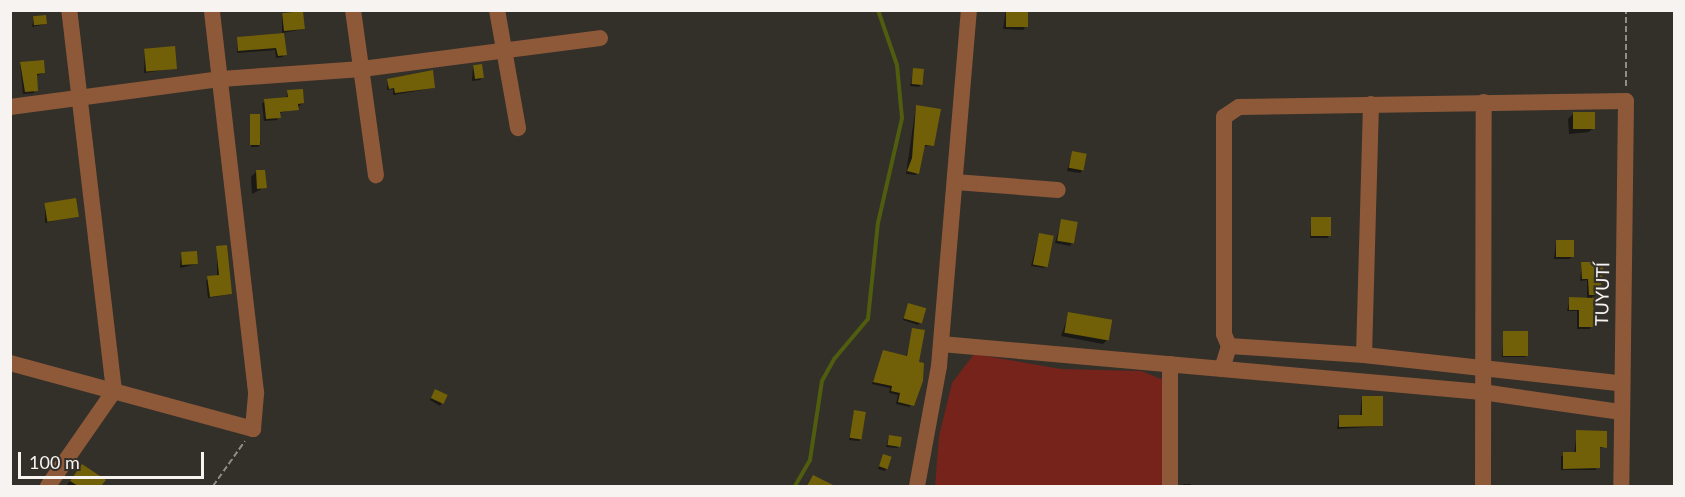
<!DOCTYPE html>
<html>
<head>
<meta charset="utf-8">
<style>
  body { margin:0 }
  #map { position:relative; width:1685px; height:497px; overflow:hidden; background:#332f29; font-family:Lato,sans-serif }
  div>[style] { position:absolute }
  .green>* { inset:0; background:#75231b }
  .shadow>* { inset:0; background:#0007 }
  .stream>* { height:4px; margin:-2px; padding:0 2px; transform-origin:2px; border-radius:2px; background:#505d0e }
  .building>* { inset:0; background:#716007; transform-origin:0 0 }
  .path>* { height:2px; margin-top:-1px; transform-origin:0; background:repeating-linear-gradient(90deg,#908d88 0 6px,transparent 0 9px) }
  .minor>* { height:16px; margin:-8px; padding:0 8px; transform-origin:8px; border-radius:8px; background:#8d5939 }
  span { translate:-50% -50%; white-space:nowrap; text-align:center; line-height:1.15; -webkit-text-stroke:4.5px #332f29; paint-order:stroke }
  .street-label { font-size:18px; color:#f6f3f0 }
  .frame { position:absolute; inset:0; border:12px solid #f6f3f0; pointer-events:none }
  .scale { position:absolute; left:18px; top:452px; width:186px; height:27px; box-sizing:border-box; border:3px solid #f6f3f0; border-top:0; padding-left:8px; font-size:18px; line-height:21px; white-space:nowrap; color:#f6f3f0; -webkit-text-stroke:4px #332f29; paint-order:stroke }
</style>
</head>
<body>
<div id="map">
  <div class="green">
    <i style="clip-path:polygon(974px 354px,1061px 369px,1141px 371px,1166px 381px,1176px 486px,935px 486px,939px 436px,952px 383px)"></i>
  </div>
  <div class="shadow">
    <i style="clip-path:polygon(1006px 10px,1025px 28px,1023px 30px,1003px 29px)"></i>
    <i style="clip-path:polygon(282px 15px,304px 29px,282px 33px,283px 57px,276px 58px,275px 50px,237px 53px,238px 39px,282px 35px)"></i>
    <i style="clip-path:polygon(34px 18px,46px 24px,32px 27px)"></i>
    <i style="clip-path:polygon(145px 50px,176px 68px,144px 73px)"></i>
    <i style="clip-path:polygon(20px 64px,44px 73px,35px 76px,34px 93px,23px 94px)"></i>
    <i style="clip-path:polygon(473px 67px,482px 77px,480px 80px,472px 81px)"></i>
    <i style="clip-path:polygon(914px 70px,921px 84px,919px 87px,910px 86px)"></i>
    <i style="clip-path:polygon(388px 80px,434px 88px,393px 95px,393px 89px,387px 90px)"></i>
    <i style="clip-path:polygon(288px 92px,303px 102px,297px 109px,279px 113px,277px 120px,264px 121px,262px 103px,286px 98px)"></i>
    <i style="clip-path:polygon(916px 106px,932px 145px,923px 147px,916px 175px,906px 174px)"></i>
    <i style="clip-path:polygon(1573px 114px,1594px 127px,1589px 132px,1569px 134px,1568px 119px)"></i>
    <i style="clip-path:polygon(251px 116px,261px 144px,258px 147px,251px 147px)"></i>
    <i style="clip-path:polygon(1072px 153px,1082px 171px,1080px 173px,1067px 171px)"></i>
    <i style="clip-path:polygon(256px 172px,265px 187px,252px 194px,251px 177px)"></i>
    <i style="clip-path:polygon(45px 204px,77px 216px,45px 223px)"></i>
    <i style="clip-path:polygon(1312px 219px,1330px 235px,1327px 238px,1310px 238px)"></i>
    <i style="clip-path:polygon(1062px 220px,1072px 243px,1070px 246px,1055px 243px)"></i>
    <i style="clip-path:polygon(1039px 235px,1047px 266px,1044px 268px,1031px 266px)"></i>
    <i style="clip-path:polygon(1556px 241px,1572px 257px,1569px 259px,1554px 259px)"></i>
    <i style="clip-path:polygon(217px 248px,231px 294px,208px 298px,206px 280px,217px 277px)"></i>
    <i style="clip-path:polygon(181px 254px,197px 264px,180px 268px)"></i>
    <i style="clip-path:polygon(1582px 263px,1598px 294px,1592px 297px,1590px 329px,1577px 329px,1577px 311px,1567px 311px,1570px 299px,1587px 299px,1587px 280px,1580px 281px)"></i>
    <i style="clip-path:polygon(908px 305px,921px 322px,918px 325px,903px 320px)"></i>
    <i style="clip-path:polygon(1069px 314px,1107px 340px,1103px 344px,1061px 336px)"></i>
    <i style="clip-path:polygon(913px 329px,917px 363px,910px 407px,896px 404px,898px 395px,889px 393px,890px 388px,872px 384px,884px 351px,906px 357px)"></i>
    <i style="clip-path:polygon(1504px 333px,1527px 355px,1525px 357px,1502px 357px)"></i>
    <i style="clip-path:polygon(433px 393px,446px 396px,440px 406px,430px 400px)"></i>
    <i style="clip-path:polygon(1362px 397px,1382px 426px,1337px 429px,1339px 416px,1360px 416px)"></i>
    <i style="clip-path:polygon(854px 412px,861px 439px,859px 441px,849px 440px)"></i>
    <i style="clip-path:polygon(1577px 432px,1605px 447px,1598px 449px,1596px 470px,1561px 470px,1561px 456px,1574px 454px)"></i>
    <i style="clip-path:polygon(889px 436px,899px 446px,897px 448px,886px 447px)"></i>
    <i style="clip-path:polygon(883px 456px,887px 468px,885px 471px,878px 469px)"></i>
    <i style="clip-path:polygon(82px 466px,103px 481px,99px 486px,66px 486px)"></i>
    <i style="clip-path:polygon(1184px 484px,1191px 484px,1191px 486px,1181px 486px)"></i>
  </div>
  <div class="stream">
    <i style="left:795px;top:486px;width:30px;rotate:-60deg"></i>
    <i style="left:810px;top:460px;width:80px;rotate:-81.4deg"></i>
    <i style="left:822px;top:381px;width:26px;rotate:-61deg"></i>
    <i style="left:835px;top:358px;width:51px;rotate:-49.8deg"></i>
    <i style="left:868px;top:319px;width:97px;rotate:-84.1deg"></i>
    <i style="left:878px;top:223px;width:108px;rotate:-77.1deg"></i>
    <i style="left:902px;top:118px;width:53px;rotate:-95.4deg"></i>
    <i style="left:897px;top:65px;width:58px;rotate:-109.1deg"></i>
  </div>
  <div class="building">
    <i style="left:1006px;top:10px;width:22px;height:17px"></i>
    <i style="left:303px;top:11px;width:18px;height:21px;rotate:84deg"></i>
    <i style="left:46px;top:15px;width:9px;height:13px;rotate:84deg"></i>
    <i style="clip-path:polygon(284px 33px,287px 55px,278px 56px,276px 48px,238px 51px,237px 37px)"></i>
    <i style="left:175px;top:46px;width:23px;height:31px;rotate:85deg"></i>
    <i style="clip-path:polygon(44px 60px,45px 73px,37px 74px,38px 91px,25px 92px,20px 62px)"></i>
    <i style="left:482px;top:64px;width:14px;height:9px;rotate:82deg"></i>
    <i style="left:913px;top:68px;width:11px;height:16px;rotate:5deg"></i>
    <i style="clip-path:polygon(433px 70px,435px 88px,395px 93px,394px 88px,389px 89px,387px 79px)"></i>
    <i style="clip-path:polygon(303px 89px,304px 103px,298px 104px,299px 110px,280px 112px,281px 118px,266px 119px,264px 99px,288px 97px,287px 90px)"></i>
    <i style="clip-path:polygon(916px 105px,941px 109px,934px 146px,925px 145px,919px 174px,907px 171px,912px 158px)"></i>
    <i style="left:1573px;top:112px;width:22px;height:17px"></i>
    <i style="left:250px;top:114px;width:10px;height:31px"></i>
    <i style="left:1072px;top:151px;width:15px;height:17px;rotate:11deg"></i>
    <i style="clip-path:polygon(256px 170px,265px 170px,267px 188px,257px 189px)"></i>
    <i style="left:76px;top:198px;width:19px;height:32px;rotate:81deg"></i>
    <i style="left:1331px;top:217px;width:19px;height:20px;rotate:90deg"></i>
    <i style="left:1061px;top:219px;width:17px;height:22px;rotate:10deg"></i>
    <i style="left:1039px;top:233px;width:15px;height:32px;rotate:11deg"></i>
    <i style="left:1556px;top:240px;width:18px;height:17px"></i>
    <i style="clip-path:polygon(227px 245px,232px 294px,210px 297px,207px 276px,219px 275px,216px 246px)"></i>
    <i style="left:197px;top:251px;width:13px;height:16px;rotate:86deg"></i>
    <i style="clip-path:polygon(1581px 262px,1604px 262px,1600px 295px,1589px 295px,1588px 279px,1582px 279px)"></i>
    <i style="clip-path:polygon(1569px 297px,1594px 298px,1593px 327px,1579px 327px,1579px 310px,1569px 310px)"></i>
    <i style="left:908px;top:303px;width:19px;height:16px;rotate:16deg"></i>
    <i style="left:1068px;top:312px;width:45px;height:21px;rotate:10deg"></i>
    <i style="clip-path:polygon(912px 328px,925px 330px,919px 362px,924px 363px,923px 381px,914px 406px,898px 402px,900px 393px,891px 391px,892px 386px,873px 382px,883px 350px,907px 356px)"></i>
    <i style="left:1503px;top:331px;width:25px;height:25px"></i>
    <i style="left:435px;top:389px;width:14px;height:10px;rotate:25deg"></i>
    <i style="clip-path:polygon(1362px 396px,1383px 396px,1383px 426px,1339px 427px,1339px 415px,1362px 415px)"></i>
    <i style="left:854px;top:410px;width:12px;height:28px;rotate:9deg"></i>
    <i style="clip-path:polygon(1576px 430px,1607px 431px,1607px 448px,1600px 447px,1600px 468px,1563px 469px,1563px 452px,1576px 452px)"></i>
    <i style="left:889px;top:435px;width:13px;height:10px;rotate:9deg"></i>
    <i style="left:883px;top:454px;width:9px;height:13px;rotate:18deg"></i>
    <i style="clip-path:polygon(82px 464px,106px 480px,101px 486px,78px 486px,70px 481px)"></i>
    <i style="clip-path:polygon(813px 475px,835px 486px,807px 486px)"></i>
  </div>
  <div class="path">
    <i style="left:1626px;top:86px;width:76px;rotate:-90deg"></i>
    <i style="left:213px;top:486px;width:55px;rotate:-54.6deg"></i>
  </div>
  <div class="minor">
    <i style="left:353px;top:10px;width:167px;rotate:82.1deg"></i>
    <i style="left:497px;top:10px;width:120px;rotate:79.9deg"></i>
    <i style="left:10px;top:107px;width:213px;rotate:-7.6deg"></i>
    <i style="left:221px;top:79px;width:141px;rotate:-4.1deg"></i>
    <i style="left:362px;top:69px;width:240px;rotate:-7.4deg"></i>
    <i style="left:955px;top:182px;width:103px;rotate:4.4deg"></i>
    <i style="left:941px;top:344px;width:543px;rotate:5.07deg"></i>
    <i style="left:1482px;top:392px;width:139px;rotate:8.2deg"></i>
    <i style="left:1229px;top:346px;width:135px;rotate:3.8deg"></i>
    <i style="left:1364px;top:355px;width:257px;rotate:6.3deg"></i>
    <i style="left:1364px;top:355px;width:251px;rotate:-88.4deg"></i>
    <i style="left:10px;top:363px;width:252px;rotate:15.2deg"></i>
    <i style="left:253px;top:429px;width:37px;rotate:-85deg"></i>
    <i style="left:256px;top:392px;width:385px;rotate:-96.6deg"></i>
    <i style="left:1170px;top:364px;width:122px;rotate:90deg"></i>
    <i style="left:1222px;top:369px;width:24px;rotate:-73deg"></i>
    <i style="left:1229px;top:346px;width:13px;rotate:-113deg"></i>
    <i style="left:1224px;top:334px;width:217px;rotate:-90deg"></i>
    <i style="left:1224px;top:117px;width:18px;rotate:-34deg"></i>
    <i style="left:1239px;top:107px;width:387px;rotate:-0.9deg"></i>
    <i style="left:1626px;top:101px;width:385px;rotate:90.7deg"></i>
    <i style="left:48px;top:486px;width:116px;rotate:-55.2deg"></i>
    <i style="left:114px;top:391px;width:384px;rotate:-96.7deg"></i>
    <i style="left:917px;top:486px;width:122px;rotate:-79.6deg"></i>
    <i style="left:939px;top:366px;width:357px;rotate:-85.2deg"></i>
    <i style="left:1483px;top:486px;width:384px;rotate:-89.9deg"></i>
  </div>
  <div class="street-label">
    <span style="left:1602px;top:294px;rotate:-89deg">TUYUTÍ</span>
  </div>
  <div class="frame"></div>
  <div class="scale">100 m</div>
</div>
</body>
</html>
